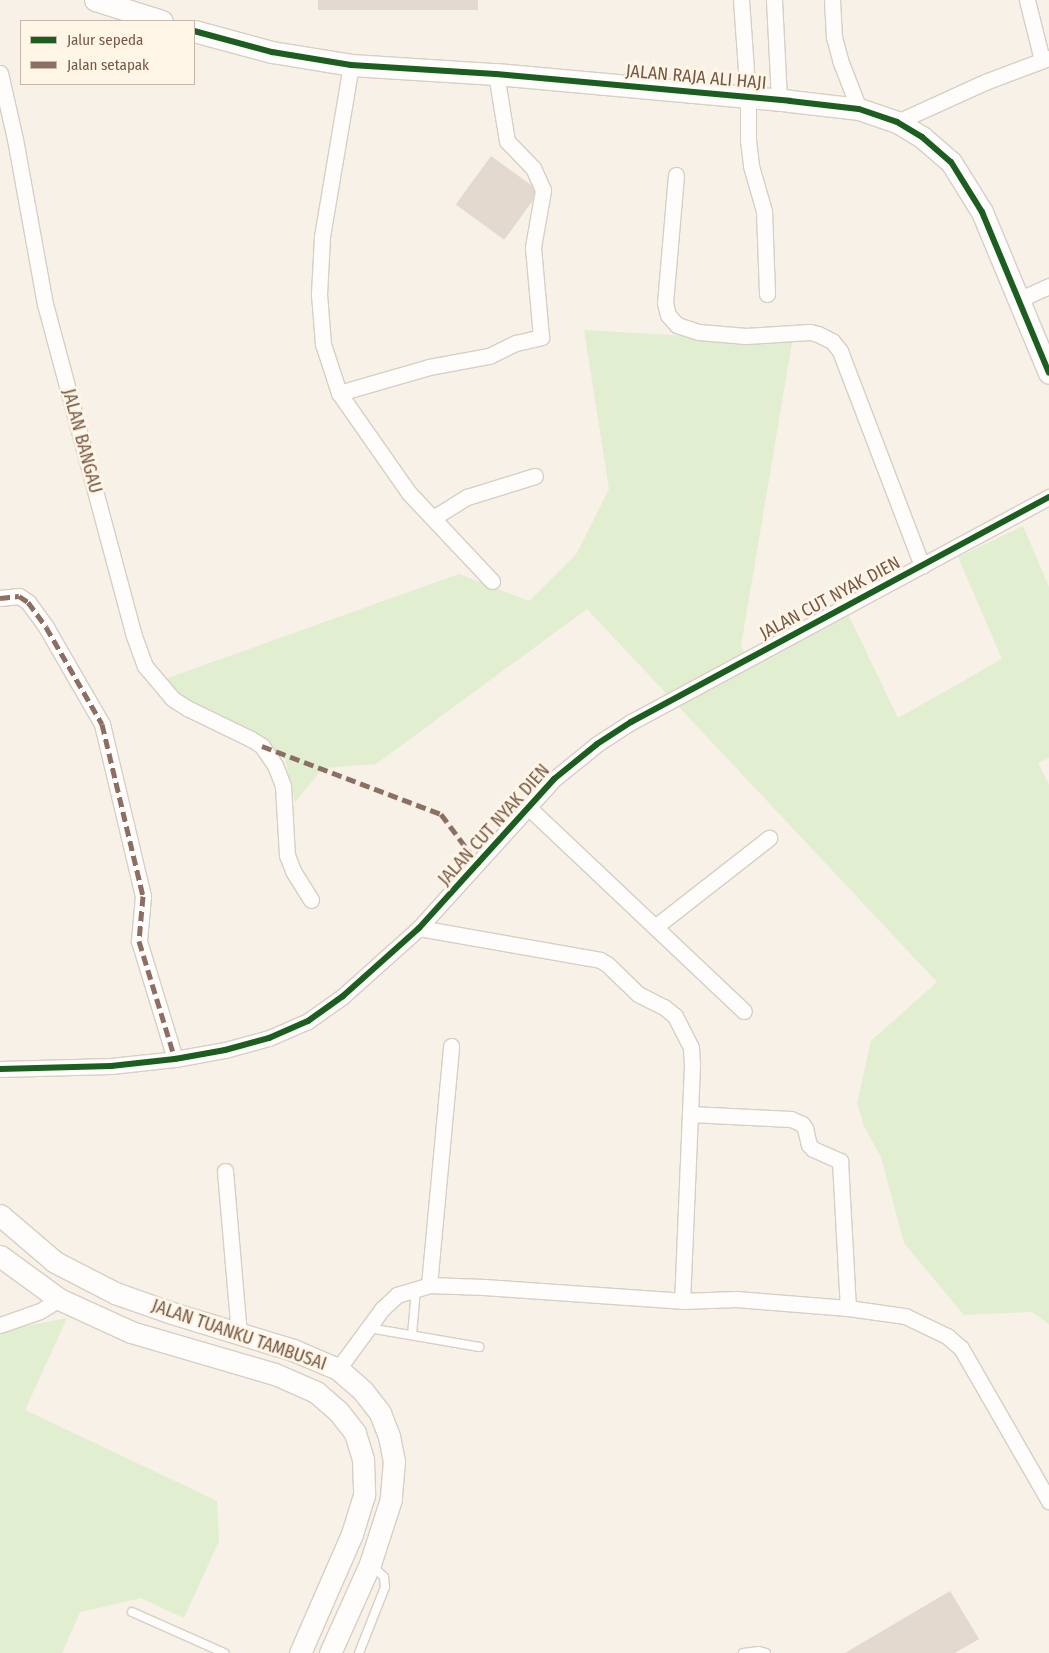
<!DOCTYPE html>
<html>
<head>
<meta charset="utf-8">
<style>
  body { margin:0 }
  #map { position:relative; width:1049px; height:1653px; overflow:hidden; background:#f7f1e7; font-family:"Fira Sans Condensed",sans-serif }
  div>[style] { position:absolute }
  .green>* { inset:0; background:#e1eed0 }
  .building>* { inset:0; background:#e4d9ce; transform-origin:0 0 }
  .roads { filter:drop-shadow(1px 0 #d8cec5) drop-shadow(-1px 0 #d8cec5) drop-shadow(0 1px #d8cec5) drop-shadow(0 -1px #d8cec5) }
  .lane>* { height:8px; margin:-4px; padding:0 4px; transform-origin:4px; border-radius:4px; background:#fefdfb }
  .street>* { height:15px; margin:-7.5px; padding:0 7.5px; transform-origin:7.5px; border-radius:7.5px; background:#fefdfb }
  .secondary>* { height:21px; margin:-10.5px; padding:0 10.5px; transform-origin:10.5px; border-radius:10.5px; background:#fefdfb }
  .quiet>* { height:5px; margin-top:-2.5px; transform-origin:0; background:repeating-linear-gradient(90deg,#8d6e63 0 10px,transparent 0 15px) }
  .cycleway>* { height:6px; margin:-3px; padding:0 3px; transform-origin:3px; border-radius:3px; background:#1b5e20 }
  span { translate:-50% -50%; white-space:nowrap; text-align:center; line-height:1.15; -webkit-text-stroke:5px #fff6e7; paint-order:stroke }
  .street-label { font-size:18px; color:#765846 }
  .legend { position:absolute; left:20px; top:20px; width:175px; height:65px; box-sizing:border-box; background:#fff6e7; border:1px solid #c8b7a7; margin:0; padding:6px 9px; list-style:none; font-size:15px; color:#765846 }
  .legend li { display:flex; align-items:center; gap:10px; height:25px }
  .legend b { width:25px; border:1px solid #c8b7a7 }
</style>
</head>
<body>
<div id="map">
  <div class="green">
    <i style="clip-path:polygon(584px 330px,792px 342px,741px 646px,751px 664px,848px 614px,898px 718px,1002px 659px,958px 557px,1023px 526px,1049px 587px,1049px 758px,1038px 763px,1049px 785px,1049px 1324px,1032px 1312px,964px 1315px,904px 1243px,881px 1157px,864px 1126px,857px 1103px,871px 1041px,937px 982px,587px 609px,376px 764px,323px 768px,295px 802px,285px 759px,265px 740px,182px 700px,162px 680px,459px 574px,529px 601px,577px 553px,609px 489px)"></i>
    <i style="clip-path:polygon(67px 1318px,25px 1410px,217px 1501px,219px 1541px,184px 1618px,141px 1598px,80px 1612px,62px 1653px,0 1653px,0 1331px)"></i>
  </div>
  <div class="building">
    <i style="left:318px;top:0;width:160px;height:10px"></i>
    <i style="left:491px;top:156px;width:60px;height:60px;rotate:36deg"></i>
    <i style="clip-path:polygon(950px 1591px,979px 1639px,955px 1653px,845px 1653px)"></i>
  </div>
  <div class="roads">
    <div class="lane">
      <i style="left:369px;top:1328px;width:112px;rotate:9.8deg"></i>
      <i style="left:412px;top:1335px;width:46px;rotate:-85deg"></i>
      <i style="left:132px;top:1612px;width:101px;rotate:24deg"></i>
      <i style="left:359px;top:1653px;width:71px;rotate:-68.5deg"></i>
      <i style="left:385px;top:1587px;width:10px;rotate:-96deg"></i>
      <i style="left:384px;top:1577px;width:18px;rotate:-137deg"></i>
      <i style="left:743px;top:1653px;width:16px;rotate:-7deg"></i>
      <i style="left:759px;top:1651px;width:7px;rotate:16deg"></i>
    </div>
    <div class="street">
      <i style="left:741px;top:0;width:97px;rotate:85.9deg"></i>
      <i style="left:748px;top:97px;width:43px;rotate:90deg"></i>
      <i style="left:748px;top:140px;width:26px;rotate:83deg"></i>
      <i style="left:751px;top:166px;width:47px;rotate:73.9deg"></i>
      <i style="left:764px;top:211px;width:83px;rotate:87.9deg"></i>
      <i style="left:774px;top:0;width:100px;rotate:87.1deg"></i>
      <i style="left:832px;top:0;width:37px;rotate:87deg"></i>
      <i style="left:834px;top:37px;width:24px;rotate:75deg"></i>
      <i style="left:840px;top:60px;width:53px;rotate:68.8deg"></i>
      <i style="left:1027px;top:0;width:62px;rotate:76deg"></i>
      <i style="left:351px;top:65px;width:174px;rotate:99.6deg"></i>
      <i style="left:322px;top:237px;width:57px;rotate:93deg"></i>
      <i style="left:319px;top:294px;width:50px;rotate:85.4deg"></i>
      <i style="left:323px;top:344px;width:52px;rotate:71.9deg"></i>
      <i style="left:339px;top:393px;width:122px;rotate:55deg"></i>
      <i style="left:409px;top:493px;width:121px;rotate:46.7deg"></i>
      <i style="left:0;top:73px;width:68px;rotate:77.2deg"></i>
      <i style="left:15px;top:139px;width:168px;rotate:79.7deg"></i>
      <i style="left:45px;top:304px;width:344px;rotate:75deg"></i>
      <i style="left:134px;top:636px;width:32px;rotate:70deg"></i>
      <i style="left:145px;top:666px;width:43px;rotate:49.7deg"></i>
      <i style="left:173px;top:699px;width:17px;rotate:33deg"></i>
      <i style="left:187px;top:708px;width:71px;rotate:25.8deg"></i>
      <i style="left:251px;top:739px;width:13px;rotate:32deg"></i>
      <i style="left:262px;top:746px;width:23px;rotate:56deg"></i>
      <i style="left:275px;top:765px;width:22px;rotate:69deg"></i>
      <i style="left:283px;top:786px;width:69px;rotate:86.7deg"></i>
      <i style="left:287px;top:855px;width:17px;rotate:69deg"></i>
      <i style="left:293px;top:871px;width:34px;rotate:58deg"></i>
      <i style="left:897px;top:122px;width:97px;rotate:-24.4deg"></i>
      <i style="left:985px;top:82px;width:68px;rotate:-20.6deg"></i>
      <i style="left:676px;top:175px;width:128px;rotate:94.9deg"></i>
      <i style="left:665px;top:303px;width:12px;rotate:76deg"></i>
      <i style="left:668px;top:315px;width:13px;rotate:48deg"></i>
      <i style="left:677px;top:325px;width:23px;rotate:18deg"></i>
      <i style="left:699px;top:332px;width:47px;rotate:4.9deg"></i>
      <i style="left:746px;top:336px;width:64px;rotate:-3.6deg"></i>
      <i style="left:810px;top:332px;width:8px;rotate:14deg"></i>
      <i style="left:818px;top:334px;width:16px;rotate:27deg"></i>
      <i style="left:832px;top:341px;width:13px;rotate:51deg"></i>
      <i style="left:840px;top:351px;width:230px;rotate:69.1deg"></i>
      <i style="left:1020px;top:299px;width:32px;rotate:-24deg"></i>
      <i style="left:339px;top:393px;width:94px;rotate:-16.1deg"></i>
      <i style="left:429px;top:367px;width:61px;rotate:-10.4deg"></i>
      <i style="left:489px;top:356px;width:30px;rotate:-26deg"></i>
      <i style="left:516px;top:343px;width:26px;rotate:-13deg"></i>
      <i style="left:541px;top:337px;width:90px;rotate:-95.1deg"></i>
      <i style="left:533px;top:247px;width:58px;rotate:-80deg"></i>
      <i style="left:543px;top:190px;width:24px;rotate:-114deg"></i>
      <i style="left:533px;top:168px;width:37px;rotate:-134deg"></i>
      <i style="left:507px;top:141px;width:68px;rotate:-99.3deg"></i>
      <i style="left:433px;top:518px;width:40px;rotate:-32deg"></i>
      <i style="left:467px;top:497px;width:71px;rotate:-17.2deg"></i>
      <i style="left:0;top:598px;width:19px;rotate:-6deg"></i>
      <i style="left:19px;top:596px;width:11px;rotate:34deg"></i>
      <i style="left:28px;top:602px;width:31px;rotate:54deg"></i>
      <i style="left:46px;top:627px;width:112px;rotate:60deg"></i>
      <i style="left:102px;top:724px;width:177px;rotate:76.6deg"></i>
      <i style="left:143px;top:896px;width:45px;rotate:95.1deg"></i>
      <i style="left:139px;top:941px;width:123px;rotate:73deg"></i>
      <i style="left:528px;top:807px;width:297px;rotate:43.4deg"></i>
      <i style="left:655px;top:927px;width:145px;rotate:-38deg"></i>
      <i style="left:419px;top:928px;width:184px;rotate:10deg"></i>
      <i style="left:600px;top:960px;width:8px;rotate:30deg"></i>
      <i style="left:607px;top:964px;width:43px;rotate:44.1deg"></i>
      <i style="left:638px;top:994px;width:29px;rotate:27deg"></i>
      <i style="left:664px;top:1007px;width:14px;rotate:39deg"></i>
      <i style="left:675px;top:1016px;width:35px;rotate:63deg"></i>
      <i style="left:691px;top:1047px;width:18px;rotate:87deg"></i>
      <i style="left:692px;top:1065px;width:236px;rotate:92.4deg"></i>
      <i style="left:0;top:1069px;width:111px;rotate:-1.5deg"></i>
      <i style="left:111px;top:1066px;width:64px;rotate:-6.2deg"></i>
      <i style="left:175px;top:1059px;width:51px;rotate:-10.2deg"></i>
      <i style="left:225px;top:1050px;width:46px;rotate:-15.3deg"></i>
      <i style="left:269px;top:1038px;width:43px;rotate:-23.6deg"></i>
      <i style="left:308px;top:1021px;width:43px;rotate:-35.5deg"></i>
      <i style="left:343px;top:996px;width:102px;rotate:-41.8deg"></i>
      <i style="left:419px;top:928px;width:201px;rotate:-47.8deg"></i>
      <i style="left:554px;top:779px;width:55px;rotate:-39.1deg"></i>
      <i style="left:597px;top:744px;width:40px;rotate:-32.9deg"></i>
      <i style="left:631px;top:722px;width:475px;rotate:-28.3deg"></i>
      <i style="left:690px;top:1114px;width:101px;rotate:2.8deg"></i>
      <i style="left:791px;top:1119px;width:12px;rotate:24deg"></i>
      <i style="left:802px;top:1124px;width:5px;rotate:53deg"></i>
      <i style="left:805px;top:1128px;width:17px;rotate:77deg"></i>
      <i style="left:809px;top:1145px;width:6px;rotate:45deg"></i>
      <i style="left:813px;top:1149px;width:30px;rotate:24deg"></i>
      <i style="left:840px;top:1161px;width:147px;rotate:86.9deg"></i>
      <i style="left:225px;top:1171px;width:164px;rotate:85.1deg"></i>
      <i style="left:429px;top:1285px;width:240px;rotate:-84.7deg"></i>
      <i style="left:0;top:1325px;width:42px;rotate:-19.3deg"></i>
      <i style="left:40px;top:1311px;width:22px;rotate:-32deg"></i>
      <i style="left:338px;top:1369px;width:74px;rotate:-53.7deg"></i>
      <i style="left:382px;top:1309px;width:21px;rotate:-43deg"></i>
      <i style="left:397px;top:1295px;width:34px;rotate:-17deg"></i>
      <i style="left:429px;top:1285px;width:55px;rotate:2.1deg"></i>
      <i style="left:484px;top:1287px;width:198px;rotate:4deg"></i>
      <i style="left:682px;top:1301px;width:54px;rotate:-2.1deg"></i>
      <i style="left:736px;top:1299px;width:112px;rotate:4.6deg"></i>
      <i style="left:848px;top:1308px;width:58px;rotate:8deg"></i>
      <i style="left:905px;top:1316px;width:47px;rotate:25.5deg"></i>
      <i style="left:947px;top:1336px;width:18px;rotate:41deg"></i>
      <i style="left:961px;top:1348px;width:177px;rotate:60.1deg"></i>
    </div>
    <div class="secondary">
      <i style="left:95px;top:0;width:70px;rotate:17.4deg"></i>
      <i style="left:194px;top:31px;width:81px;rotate:15.1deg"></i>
      <i style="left:272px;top:52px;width:80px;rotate:9.3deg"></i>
      <i style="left:351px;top:65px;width:145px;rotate:3.6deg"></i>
      <i style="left:496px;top:74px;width:295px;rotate:5.2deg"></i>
      <i style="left:790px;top:101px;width:69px;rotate:6.6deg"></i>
      <i style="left:859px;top:109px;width:40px;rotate:18.9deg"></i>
      <i style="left:897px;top:122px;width:29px;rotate:31deg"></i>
      <i style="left:922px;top:137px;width:38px;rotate:41deg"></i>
      <i style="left:951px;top:162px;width:59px;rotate:58.2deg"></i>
      <i style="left:982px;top:212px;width:174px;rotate:67.4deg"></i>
      <i style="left:0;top:1215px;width:72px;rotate:40.5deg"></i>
      <i style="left:55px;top:1262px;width:68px;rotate:27.3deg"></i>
      <i style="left:115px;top:1293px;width:60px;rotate:19.3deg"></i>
      <i style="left:172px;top:1313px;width:127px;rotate:17deg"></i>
      <i style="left:293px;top:1350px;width:49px;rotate:22.9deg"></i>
      <i style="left:338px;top:1369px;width:33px;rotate:41deg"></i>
      <i style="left:363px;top:1391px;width:28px;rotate:52deg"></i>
      <i style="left:380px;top:1413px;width:25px;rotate:69deg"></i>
      <i style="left:389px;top:1436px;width:25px;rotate:79deg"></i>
      <i style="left:394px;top:1461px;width:38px;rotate:95deg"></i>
      <i style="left:391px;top:1499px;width:68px;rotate:107.9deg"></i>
      <i style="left:370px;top:1564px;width:98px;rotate:114.2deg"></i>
      <i style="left:0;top:1256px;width:73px;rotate:36.1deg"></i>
      <i style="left:59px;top:1299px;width:79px;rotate:24.6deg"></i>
      <i style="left:131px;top:1332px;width:150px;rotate:16.3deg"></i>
      <i style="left:275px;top:1374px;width:45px;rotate:23.7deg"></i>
      <i style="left:316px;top:1392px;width:29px;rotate:41deg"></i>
      <i style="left:338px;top:1411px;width:28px;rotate:52deg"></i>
      <i style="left:355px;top:1433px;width:28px;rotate:73deg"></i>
      <i style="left:363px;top:1460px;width:35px;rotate:88deg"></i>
      <i style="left:364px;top:1495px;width:41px;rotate:107.1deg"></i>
      <i style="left:352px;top:1534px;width:130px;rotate:113.6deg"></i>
    </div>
  </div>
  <div class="quiet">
    <i style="left:0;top:598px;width:19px;rotate:-6deg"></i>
    <i style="left:19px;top:596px;width:11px;rotate:34deg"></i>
    <i style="left:28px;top:602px;width:31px;rotate:54deg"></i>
    <i style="left:46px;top:627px;width:112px;rotate:60deg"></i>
    <i style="left:102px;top:724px;width:177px;rotate:76.6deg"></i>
    <i style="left:143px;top:896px;width:45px;rotate:95.1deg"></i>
    <i style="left:139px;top:941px;width:123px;rotate:73deg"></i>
    <i style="left:262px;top:746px;width:191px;rotate:20.8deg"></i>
    <i style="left:441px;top:814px;width:64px;rotate:53.3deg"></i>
  </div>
  <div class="cycleway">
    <i style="left:194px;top:31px;width:81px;rotate:15.1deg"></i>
    <i style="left:272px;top:52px;width:80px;rotate:9.3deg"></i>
    <i style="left:351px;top:65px;width:145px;rotate:3.6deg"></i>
    <i style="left:496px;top:74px;width:295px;rotate:5.2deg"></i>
    <i style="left:790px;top:101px;width:69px;rotate:6.6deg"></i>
    <i style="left:859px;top:109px;width:40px;rotate:18.9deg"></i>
    <i style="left:897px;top:122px;width:29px;rotate:31deg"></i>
    <i style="left:922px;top:137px;width:38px;rotate:41deg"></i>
    <i style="left:951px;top:162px;width:59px;rotate:58.2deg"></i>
    <i style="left:982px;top:212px;width:174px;rotate:67.4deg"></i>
    <i style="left:0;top:1069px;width:111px;rotate:-1.5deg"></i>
    <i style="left:111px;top:1066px;width:64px;rotate:-6.2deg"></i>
    <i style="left:175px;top:1059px;width:51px;rotate:-10.2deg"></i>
    <i style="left:225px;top:1050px;width:46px;rotate:-15.3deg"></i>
    <i style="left:269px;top:1038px;width:43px;rotate:-23.6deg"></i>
    <i style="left:308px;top:1021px;width:43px;rotate:-35.5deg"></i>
    <i style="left:343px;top:996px;width:102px;rotate:-41.8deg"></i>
    <i style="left:419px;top:928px;width:201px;rotate:-47.8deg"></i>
    <i style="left:554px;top:779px;width:55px;rotate:-39.1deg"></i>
    <i style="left:597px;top:744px;width:40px;rotate:-32.9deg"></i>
    <i style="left:631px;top:722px;width:475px;rotate:-28.3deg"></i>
  </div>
  <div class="street-label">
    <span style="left:696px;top:77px;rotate:5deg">JALAN RAJA ALI HAJI</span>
    <span style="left:82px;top:441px;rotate:75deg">JALAN BANGAU</span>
    <span style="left:830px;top:598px;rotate:-28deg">JALAN CUT NYAK DIEN</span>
    <span style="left:494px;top:825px;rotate:-48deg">JALAN CUT NYAK DIEN</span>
    <span style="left:239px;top:1335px;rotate:19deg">JALAN TUANKU TAMBUSAI</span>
  </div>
  <ul class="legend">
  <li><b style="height:6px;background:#1b5e20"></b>Jalur sepeda</li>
  <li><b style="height:6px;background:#8d6e63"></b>Jalan setapak</li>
  </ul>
</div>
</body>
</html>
